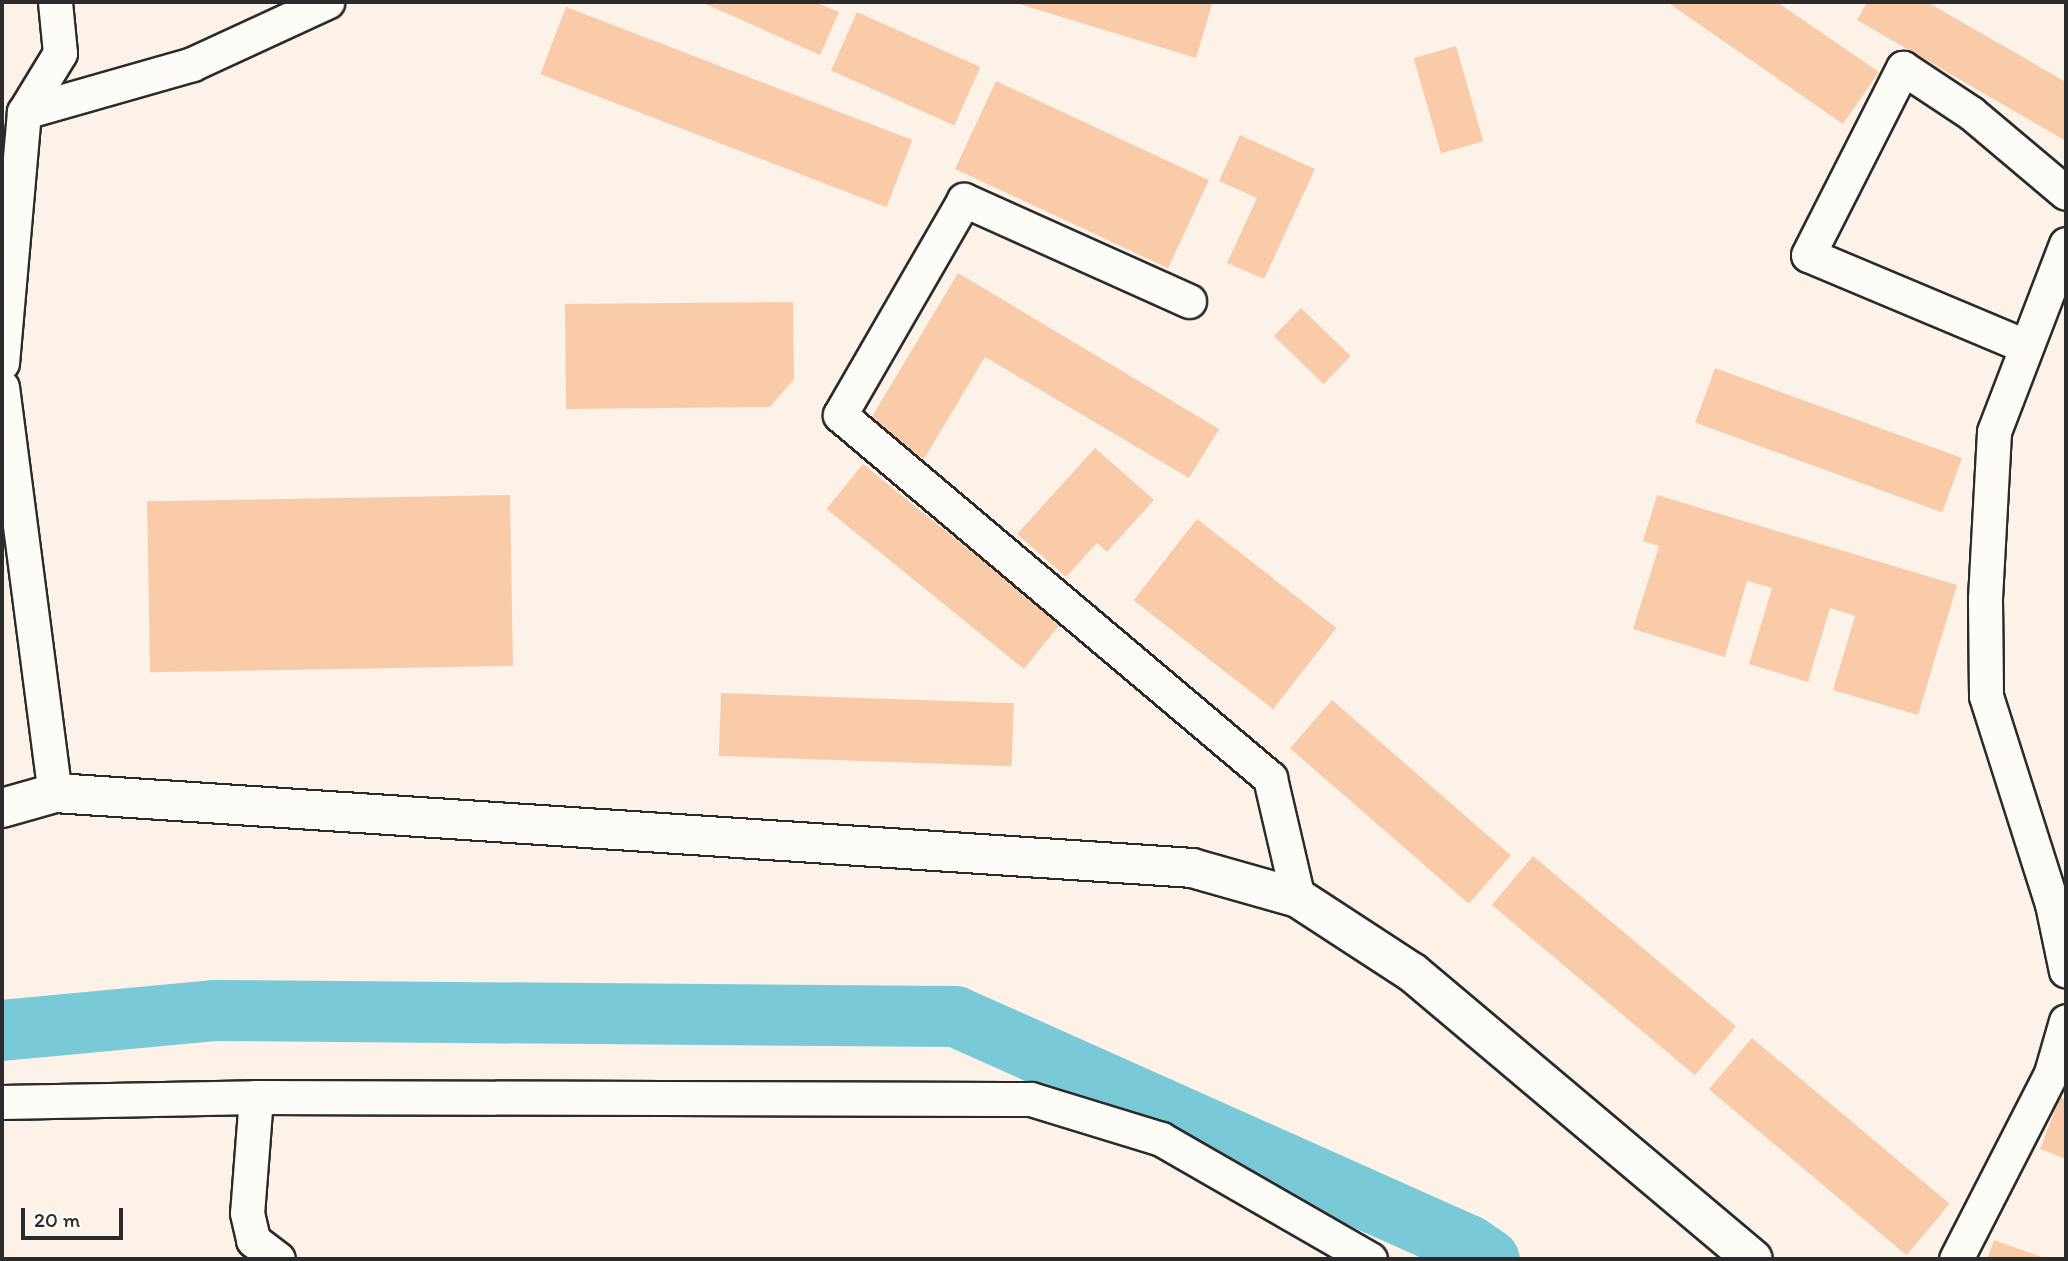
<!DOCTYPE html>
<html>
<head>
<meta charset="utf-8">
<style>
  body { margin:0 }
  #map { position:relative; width:2068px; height:1261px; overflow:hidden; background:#fcf2e7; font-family:Itim,sans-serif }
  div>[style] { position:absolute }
  .river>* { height:61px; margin:-30.5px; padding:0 30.5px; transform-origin:30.5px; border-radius:30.5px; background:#7ac9d7 }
  .building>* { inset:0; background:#facba9; transform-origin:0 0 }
  .roads { filter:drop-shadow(2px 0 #2b2b2b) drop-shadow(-2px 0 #2b2b2b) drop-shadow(0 2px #2b2b2b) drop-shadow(0 -2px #2b2b2b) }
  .minor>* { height:33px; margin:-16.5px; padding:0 16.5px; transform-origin:16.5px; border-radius:16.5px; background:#fdfcf7 }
  .trunk>* { height:38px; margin:-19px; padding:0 19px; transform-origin:19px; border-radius:19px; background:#fdfcf7 }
  span { translate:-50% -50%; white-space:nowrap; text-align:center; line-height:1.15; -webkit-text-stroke:7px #fdfcf7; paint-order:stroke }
  .frame { position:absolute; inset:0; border:4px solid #2b2b2b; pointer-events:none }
  .scale { position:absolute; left:21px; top:1208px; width:102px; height:32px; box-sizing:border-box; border:4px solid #2b2b2b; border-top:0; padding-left:9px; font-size:21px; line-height:24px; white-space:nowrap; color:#2b2b2b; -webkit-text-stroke:5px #fdfcf7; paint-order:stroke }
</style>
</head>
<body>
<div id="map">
  <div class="river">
    <i style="left:2px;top:1030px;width:212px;rotate:-5.4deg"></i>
    <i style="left:213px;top:1010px;width:742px;rotate:0.46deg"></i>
    <i style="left:955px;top:1016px;width:562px;rotate:24.06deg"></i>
    <i style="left:1468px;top:1245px;width:25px;rotate:34deg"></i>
  </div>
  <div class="building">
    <i style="clip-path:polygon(701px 2px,815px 2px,839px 12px,820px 55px)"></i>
    <i style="clip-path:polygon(1013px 2px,1203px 2px,1212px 4px,1196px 58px)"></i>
    <i style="clip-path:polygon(1667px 2px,1777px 2px,1879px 72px,1843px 124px)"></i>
    <i style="clip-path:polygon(1867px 2px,1927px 2px,2066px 82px,2066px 141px,1857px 20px)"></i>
    <i style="left:566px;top:7px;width:371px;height:72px;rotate:21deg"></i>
    <i style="left:857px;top:12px;width:135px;height:64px;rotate:24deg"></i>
    <i style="left:1456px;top:46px;width:99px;height:44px;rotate:74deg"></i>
    <i style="left:996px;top:81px;width:235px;height:97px;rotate:25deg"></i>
    <i style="clip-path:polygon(1240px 135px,1315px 169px,1264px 279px,1227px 263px,1257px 198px,1219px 181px)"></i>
    <i style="clip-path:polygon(958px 273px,1219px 429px,1189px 478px,985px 357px,924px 459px,867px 425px)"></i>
    <i style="clip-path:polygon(793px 302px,794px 379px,770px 407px,566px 409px,565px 304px)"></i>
    <i style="left:1301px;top:308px;width:69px;height:39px;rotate:44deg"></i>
    <i style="left:1715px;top:368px;width:263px;height:58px;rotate:20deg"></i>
    <i style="clip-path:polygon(1095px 448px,1154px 500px,1107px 552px,1097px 543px,1066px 577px,1017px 534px)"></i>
    <i style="left:863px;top:464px;width:254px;height:58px;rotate:39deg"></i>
    <i style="left:510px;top:495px;width:171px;height:363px;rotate:89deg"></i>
    <i style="clip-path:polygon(1657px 495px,1957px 585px,1918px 715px,1833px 690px,1855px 616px,1830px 608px,1808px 682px,1749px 664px,1772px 588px,1747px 581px,1725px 657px,1633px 629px,1659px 546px,1643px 541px)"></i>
    <i style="left:1197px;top:519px;width:177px;height:103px;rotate:38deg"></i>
    <i style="left:721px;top:693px;width:293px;height:63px;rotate:2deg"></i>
    <i style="left:1332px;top:700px;width:237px;height:64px;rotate:41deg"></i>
    <i style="left:1533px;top:856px;width:265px;height:64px;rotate:40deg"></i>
    <i style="left:1752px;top:1038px;width:258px;height:67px;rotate:40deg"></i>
    <i style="clip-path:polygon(2060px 1097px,2066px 1100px,2066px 1159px,2040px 1149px)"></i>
    <i style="clip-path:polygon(1994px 1240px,2047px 1259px,1987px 1259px)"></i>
  </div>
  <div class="roads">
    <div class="minor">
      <i style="left:24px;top:112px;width:175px;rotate:-15.9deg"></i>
      <i style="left:192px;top:64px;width:149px;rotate:-24.7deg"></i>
      <i style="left:2066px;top:244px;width:201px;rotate:111deg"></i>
      <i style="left:1994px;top:432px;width:167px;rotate:93.1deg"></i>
      <i style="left:1985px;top:599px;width:97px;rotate:89.4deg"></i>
      <i style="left:1986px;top:696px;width:218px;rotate:72.4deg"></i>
      <i style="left:2052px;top:904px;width:68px;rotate:78.2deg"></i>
      <i style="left:1189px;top:301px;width:247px;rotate:-155.8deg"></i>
      <i style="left:964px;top:200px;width:248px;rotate:120deg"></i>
      <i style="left:840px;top:415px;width:563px;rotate:40.17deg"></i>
      <i style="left:1270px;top:778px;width:123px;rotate:76.9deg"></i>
      <i style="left:2025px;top:346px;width:235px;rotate:-157.2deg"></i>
      <i style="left:1808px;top:255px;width:210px;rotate:-63.1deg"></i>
      <i style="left:1903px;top:68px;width:82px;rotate:33.5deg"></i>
      <i style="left:1971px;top:113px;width:124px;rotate:40.1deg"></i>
      <i style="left:2px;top:363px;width:252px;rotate:-85deg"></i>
      <i style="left:24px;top:112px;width:69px;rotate:-58.6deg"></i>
      <i style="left:60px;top:53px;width:51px;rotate:-95.6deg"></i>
      <i style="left:2px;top:387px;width:409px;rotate:82.6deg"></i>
      <i style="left:256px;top:1097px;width:116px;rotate:94.4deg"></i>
      <i style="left:247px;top:1213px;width:28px;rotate:77deg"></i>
      <i style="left:253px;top:1240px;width:31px;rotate:37deg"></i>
      <i style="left:2px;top:1102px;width:254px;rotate:-1.1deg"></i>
      <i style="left:256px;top:1097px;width:775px;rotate:0.15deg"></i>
      <i style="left:1031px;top:1099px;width:136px;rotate:17.1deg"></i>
      <i style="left:1161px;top:1139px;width:241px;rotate:29.9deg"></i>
      <i style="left:1956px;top:1259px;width:209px;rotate:-62.9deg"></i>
      <i style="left:2051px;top:1073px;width:54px;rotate:-73.9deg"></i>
    </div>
    <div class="trunk">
      <i style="left:2px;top:808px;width:55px;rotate:-15.8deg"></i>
      <i style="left:55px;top:793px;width:1139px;rotate:3.77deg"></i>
      <i style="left:1192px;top:868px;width:110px;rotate:15.8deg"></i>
      <i style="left:1298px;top:898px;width:137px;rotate:33.1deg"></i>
      <i style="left:1413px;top:973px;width:444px;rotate:40.1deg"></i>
    </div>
  </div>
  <div class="frame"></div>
  <div class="scale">20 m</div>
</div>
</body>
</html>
